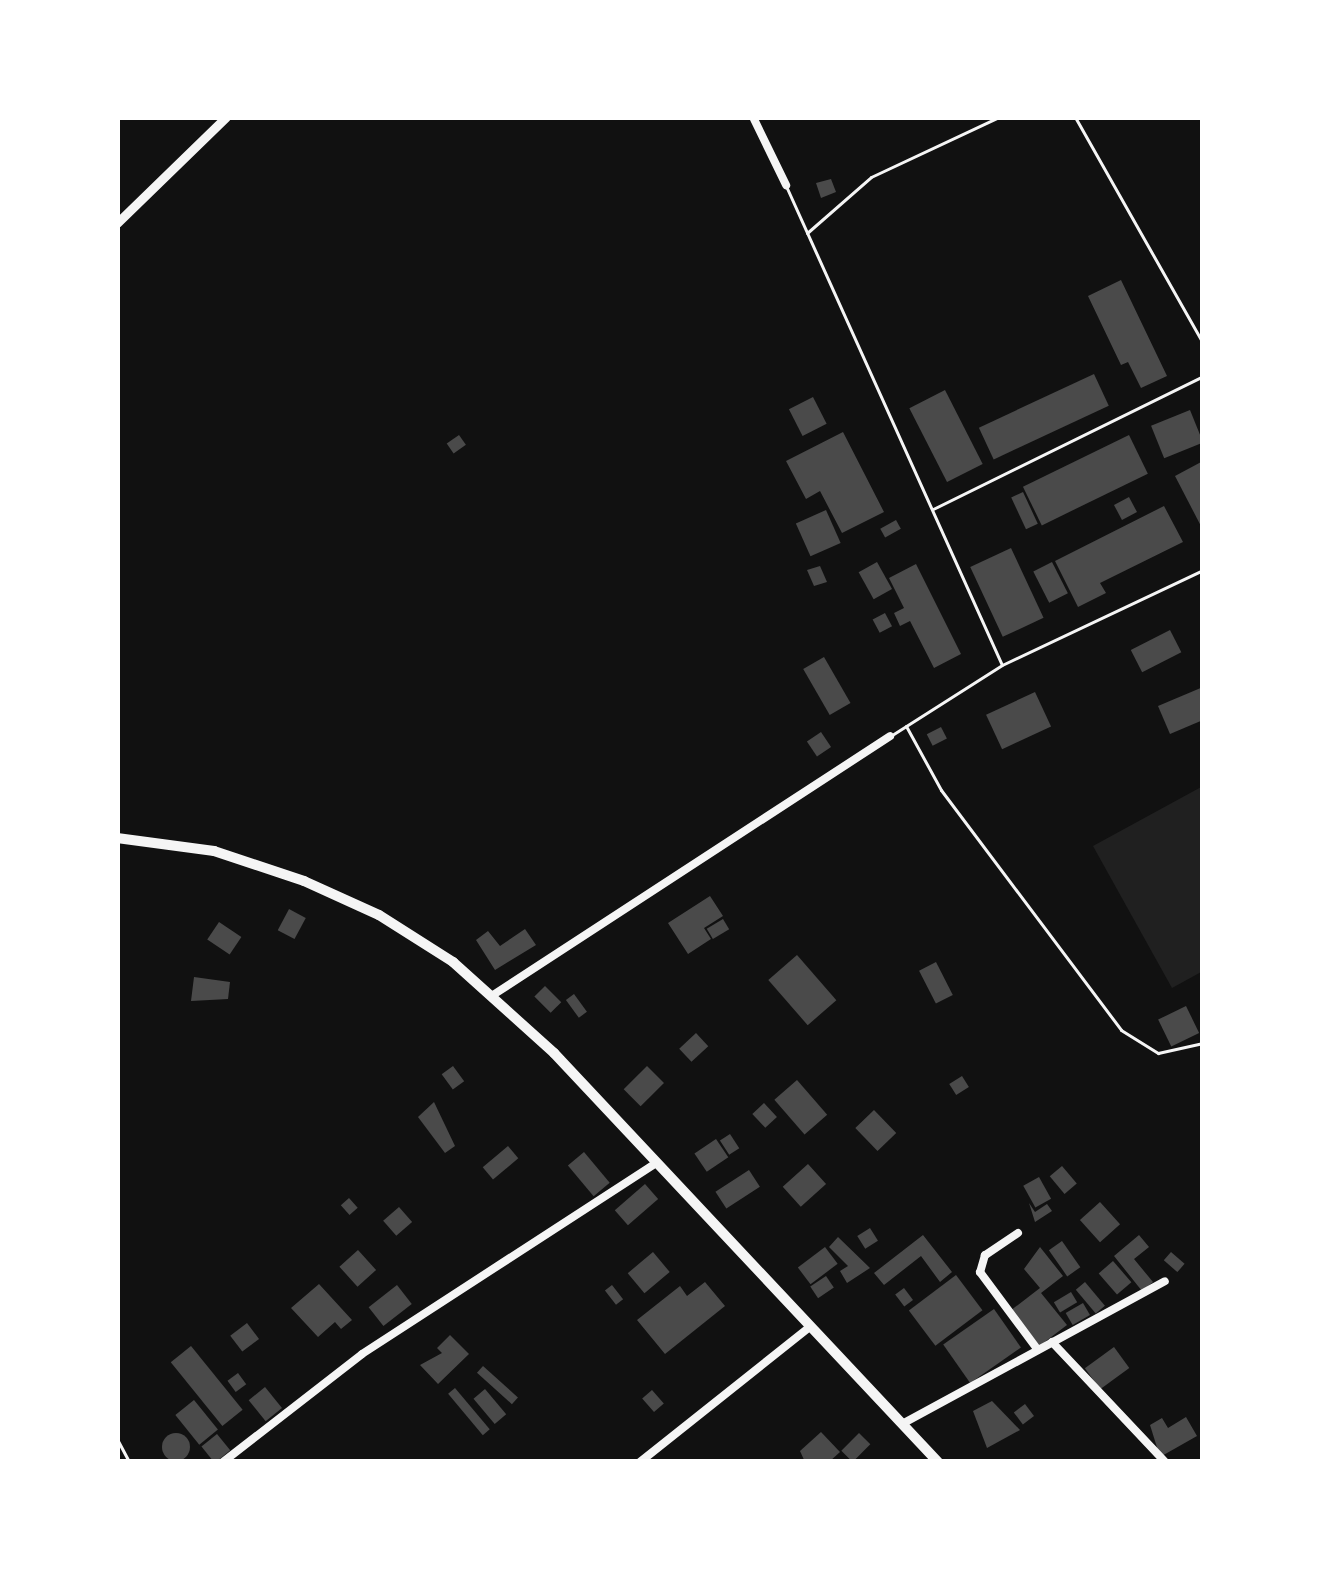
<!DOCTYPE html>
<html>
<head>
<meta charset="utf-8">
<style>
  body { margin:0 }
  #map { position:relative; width:1320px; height:1579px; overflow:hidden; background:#111; font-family:"Playfair Display",serif }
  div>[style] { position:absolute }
  .green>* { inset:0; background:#202020 }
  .building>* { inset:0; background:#4a4a4a; transform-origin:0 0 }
  .round { border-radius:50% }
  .path>* { height:3px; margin:-1.5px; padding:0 1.5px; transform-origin:1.5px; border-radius:1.5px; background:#f5f5f5 }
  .service>* { height:3px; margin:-1.5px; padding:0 1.5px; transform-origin:1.5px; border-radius:1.5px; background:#f5f5f5 }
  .minor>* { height:8px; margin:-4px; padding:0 4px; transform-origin:4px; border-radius:4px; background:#f5f5f5 }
  .tertiary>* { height:9px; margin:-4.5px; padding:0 4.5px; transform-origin:4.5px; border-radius:4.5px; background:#f5f5f5 }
  .secondary>* { height:10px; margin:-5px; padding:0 5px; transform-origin:5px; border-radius:5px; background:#f5f5f5 }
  span { translate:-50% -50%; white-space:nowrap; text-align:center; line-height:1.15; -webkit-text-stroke:10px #fff; paint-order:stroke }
  .frame { position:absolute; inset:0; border:120px solid #fff; pointer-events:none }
</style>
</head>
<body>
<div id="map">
  <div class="green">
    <i style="clip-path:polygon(1203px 786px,1203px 971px,1172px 988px,1093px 846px)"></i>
  </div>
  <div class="building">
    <i style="clip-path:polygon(831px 179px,836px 192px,821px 198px,816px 183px)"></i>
    <i style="clip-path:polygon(1121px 280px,1167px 376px,1141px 388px,1128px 362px,1121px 365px,1088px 296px)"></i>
    <i style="left:1094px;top:374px;width:35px;height:127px;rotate:65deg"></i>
    <i style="left:945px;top:390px;width:83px;height:40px;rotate:63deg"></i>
    <i style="left:813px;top:397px;width:30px;height:27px;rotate:63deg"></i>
    <i style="left:1190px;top:410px;width:35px;height:42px;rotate:68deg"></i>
    <i style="clip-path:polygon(843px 432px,884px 512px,842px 533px,820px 491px,806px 499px,786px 461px)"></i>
    <i style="left:459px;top:435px;width:12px;height:15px;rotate:55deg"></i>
    <i style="left:1129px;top:435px;width:43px;height:118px;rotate:64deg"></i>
    <i style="clip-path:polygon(1203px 461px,1203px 530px,1175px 476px)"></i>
    <i style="left:1023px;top:492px;width:35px;height:13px;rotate:65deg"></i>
    <i style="left:1129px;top:497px;width:17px;height:17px;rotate:62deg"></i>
    <i style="clip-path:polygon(1164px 506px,1183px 542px,1100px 583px,1106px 593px,1078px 607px,1055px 561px)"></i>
    <i style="left:826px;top:510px;width:36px;height:33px;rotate:66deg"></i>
    <i style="left:896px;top:520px;width:10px;height:18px;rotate:61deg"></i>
    <i style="left:1011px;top:548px;width:77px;height:45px;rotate:65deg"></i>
    <i style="left:877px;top:562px;width:31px;height:21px;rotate:61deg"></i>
    <i style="left:1052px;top:562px;width:35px;height:21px;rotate:63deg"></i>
    <i style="clip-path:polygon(916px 564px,961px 654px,934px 668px,910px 621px,900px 626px,894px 613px,904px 608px,889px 578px)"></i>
    <i style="clip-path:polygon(820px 566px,827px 582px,814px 586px,807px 570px)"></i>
    <i style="left:885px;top:613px;width:15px;height:14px;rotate:62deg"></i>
    <i style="left:1170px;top:630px;width:25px;height:44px;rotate:63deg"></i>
    <i style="left:824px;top:657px;width:53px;height:24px;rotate:60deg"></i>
    <i style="clip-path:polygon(1203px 687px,1203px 720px,1170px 734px,1158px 706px)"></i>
    <i style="left:1035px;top:692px;width:38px;height:54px;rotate:65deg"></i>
    <i style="left:941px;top:727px;width:13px;height:16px;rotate:63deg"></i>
    <i style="left:821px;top:732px;width:18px;height:17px;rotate:56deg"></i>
    <i style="clip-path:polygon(710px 896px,723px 916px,704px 928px,711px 939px,688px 954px,668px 923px)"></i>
    <i style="left:289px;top:909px;width:19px;height:24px;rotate:28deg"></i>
    <i style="left:723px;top:919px;width:12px;height:19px;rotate:59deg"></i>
    <i style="left:219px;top:922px;width:27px;height:21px;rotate:34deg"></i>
    <i style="clip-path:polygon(525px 929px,536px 945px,495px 970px,476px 940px,488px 931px,500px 946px)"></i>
    <i style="left:797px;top:955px;width:60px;height:38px;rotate:49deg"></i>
    <i style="left:936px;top:962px;width:37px;height:19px;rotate:63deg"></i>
    <i style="clip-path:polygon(194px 977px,230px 982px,228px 999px,191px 1001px)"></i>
    <i style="left:545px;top:986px;width:23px;height:15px;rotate:45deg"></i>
    <i style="left:574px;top:994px;width:22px;height:10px;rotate:54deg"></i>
    <i style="left:1186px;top:1006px;width:30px;height:31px;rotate:64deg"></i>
    <i style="left:696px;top:1033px;width:18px;height:23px;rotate:47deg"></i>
    <i style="left:453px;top:1066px;width:19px;height:14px;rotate:54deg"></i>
    <i style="left:647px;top:1066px;width:24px;height:33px;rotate:45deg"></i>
    <i style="left:962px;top:1076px;width:13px;height:15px;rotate:58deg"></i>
    <i style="left:797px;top:1080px;width:46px;height:30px;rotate:49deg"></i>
    <i style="clip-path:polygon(434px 1102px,455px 1146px,445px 1153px,418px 1117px)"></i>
    <i style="left:764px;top:1103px;width:19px;height:16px;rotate:47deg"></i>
    <i style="left:874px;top:1110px;width:32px;height:26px;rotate:46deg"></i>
    <i style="left:730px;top:1134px;width:17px;height:12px;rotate:57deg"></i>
    <i style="left:716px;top:1139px;width:22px;height:26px;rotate:56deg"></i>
    <i style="left:508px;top:1146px;width:16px;height:33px;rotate:50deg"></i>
    <i style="left:584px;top:1152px;width:40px;height:21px;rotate:50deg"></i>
    <i style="left:808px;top:1164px;width:27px;height:34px;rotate:48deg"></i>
    <i style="left:1062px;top:1166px;width:23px;height:16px;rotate:50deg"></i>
    <i style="left:749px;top:1170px;width:20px;height:40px;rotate:57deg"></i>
    <i style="left:1039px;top:1177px;width:25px;height:18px;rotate:61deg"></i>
    <i style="left:645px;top:1184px;width:20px;height:40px;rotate:49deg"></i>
    <i style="left:349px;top:1198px;width:13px;height:11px;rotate:48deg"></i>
    <i style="left:1100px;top:1202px;width:30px;height:27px;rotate:48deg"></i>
    <i style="clip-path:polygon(1029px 1203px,1035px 1212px,1047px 1204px,1052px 1211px,1035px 1222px)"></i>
    <i style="left:399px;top:1207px;width:20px;height:21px;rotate:49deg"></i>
    <i style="left:870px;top:1228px;width:15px;height:15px;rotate:58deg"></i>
    <i style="clip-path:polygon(923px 1235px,952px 1272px,940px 1282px,921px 1256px,884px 1285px,874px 1273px)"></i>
    <i style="clip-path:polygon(1139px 1235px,1149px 1247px,1134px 1259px,1153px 1282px,1142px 1291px,1114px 1256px)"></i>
    <i style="clip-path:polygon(838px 1237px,870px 1268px,847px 1283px,840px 1271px,848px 1266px,829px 1247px)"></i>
    <i style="left:1062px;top:1241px;width:32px;height:16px;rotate:55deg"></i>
    <i style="left:825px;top:1247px;width:21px;height:34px;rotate:53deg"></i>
    <i style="clip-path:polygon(1040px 1247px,1063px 1276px,1041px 1293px,1067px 1325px,1038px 1347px,1010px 1311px,1040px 1288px,1024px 1269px)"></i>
    <i style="left:358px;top:1250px;width:27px;height:25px;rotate:48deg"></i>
    <i style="left:653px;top:1252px;width:26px;height:33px;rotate:50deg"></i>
    <i style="left:1171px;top:1252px;width:18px;height:11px;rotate:41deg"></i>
    <i style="left:1113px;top:1261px;width:28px;height:19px;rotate:49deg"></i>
    <i style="left:956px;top:1275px;width:44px;height:59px;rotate:53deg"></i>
    <i style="left:826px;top:1276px;width:14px;height:19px;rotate:56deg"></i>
    <i style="clip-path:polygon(705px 1282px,725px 1306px,665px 1354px,637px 1320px,680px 1286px,687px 1296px)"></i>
    <i style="left:1085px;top:1282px;width:31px;height:12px;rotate:50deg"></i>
    <i style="clip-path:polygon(319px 1284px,352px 1320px,341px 1329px,335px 1322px,318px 1337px,291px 1308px)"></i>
    <i style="left:397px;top:1285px;width:24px;height:36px;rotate:52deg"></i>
    <i style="left:612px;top:1285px;width:18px;height:9px;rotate:52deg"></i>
    <i style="left:904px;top:1288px;width:15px;height:11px;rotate:53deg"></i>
    <i style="left:1071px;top:1292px;width:12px;height:20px;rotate:59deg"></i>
    <i style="left:1083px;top:1303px;width:14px;height:20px;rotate:60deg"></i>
    <i style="left:994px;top:1309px;width:47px;height:62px;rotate:55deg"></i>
    <i style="left:247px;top:1323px;width:20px;height:21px;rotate:53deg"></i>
    <i style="clip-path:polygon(450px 1335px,469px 1354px,438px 1384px,420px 1365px,442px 1353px,437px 1348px)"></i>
    <i style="left:191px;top:1346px;width:82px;height:26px;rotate:51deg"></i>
    <i style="left:1114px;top:1347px;width:26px;height:36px;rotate:54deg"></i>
    <i style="left:483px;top:1366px;width:47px;height:9px;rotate:42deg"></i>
    <i style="left:238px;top:1373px;width:14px;height:13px;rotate:54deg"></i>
    <i style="left:265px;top:1387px;width:27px;height:21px;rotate:51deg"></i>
    <i style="left:455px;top:1388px;width:54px;height:9px;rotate:50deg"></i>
    <i style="left:485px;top:1389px;width:33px;height:15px;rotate:50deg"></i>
    <i style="left:652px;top:1390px;width:18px;height:13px;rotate:49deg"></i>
    <i style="left:194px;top:1400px;width:38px;height:24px;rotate:51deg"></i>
    <i style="clip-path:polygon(992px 1401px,1020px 1430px,987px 1448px,973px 1411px)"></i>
    <i style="left:1025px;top:1404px;width:15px;height:14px;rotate:53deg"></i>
    <i style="clip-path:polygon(1186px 1417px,1197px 1436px,1160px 1457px,1150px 1425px,1162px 1418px,1168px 1428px)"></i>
    <i style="clip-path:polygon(821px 1432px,840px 1452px,829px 1462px,805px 1462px,800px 1451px)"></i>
    <i class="round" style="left:162px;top:1433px;width:28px;height:28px"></i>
    <i style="left:859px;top:1433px;width:16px;height:25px;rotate:45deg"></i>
    <i style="left:217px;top:1434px;width:21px;height:20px;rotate:51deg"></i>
  </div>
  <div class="path">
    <i style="left:117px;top:1439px;width:26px;rotate:62deg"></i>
  </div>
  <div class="service">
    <i style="left:1075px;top:117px;width:260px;rotate:60.5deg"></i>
    <i style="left:786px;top:186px;width:525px;rotate:65.73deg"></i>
    <i style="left:807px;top:233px;width:85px;rotate:-41.2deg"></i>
    <i style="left:871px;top:177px;width:141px;rotate:-25.1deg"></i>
    <i style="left:933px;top:509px;width:301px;rotate:-26.2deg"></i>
    <i style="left:906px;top:726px;width:73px;rotate:61.3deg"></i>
    <i style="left:941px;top:790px;width:300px;rotate:53.1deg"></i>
    <i style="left:1121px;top:1030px;width:44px;rotate:31.9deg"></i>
    <i style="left:1158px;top:1053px;width:46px;rotate:-12.5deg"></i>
    <i style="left:892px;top:735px;width:130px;rotate:-32.5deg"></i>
    <i style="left:1002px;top:665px;width:222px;rotate:-25.3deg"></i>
  </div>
  <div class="minor">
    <i style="left:753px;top:117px;width:76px;rotate:64.1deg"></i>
    <i style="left:493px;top:995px;width:474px;rotate:-33.1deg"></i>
    <i style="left:1018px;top:1233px;width:40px;rotate:146deg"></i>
    <i style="left:985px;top:1255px;width:18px;rotate:106deg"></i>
    <i style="left:980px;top:1272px;width:97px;rotate:53.4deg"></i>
    <i style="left:1052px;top:1342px;width:165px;rotate:46.7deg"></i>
    <i style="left:902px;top:1424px;width:299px;rotate:-28.5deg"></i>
    <i style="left:223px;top:1462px;width:176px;rotate:-37.8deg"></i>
    <i style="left:362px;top:1354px;width:351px;rotate:-33deg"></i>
    <i style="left:640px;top:1462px;width:217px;rotate:-38.5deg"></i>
  </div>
  <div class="tertiary">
    <i style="left:117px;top:223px;width:152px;rotate:-44.2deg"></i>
  </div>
  <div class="secondary">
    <i style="left:117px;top:838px;width:98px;rotate:7.6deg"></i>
    <i style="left:214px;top:851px;width:95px;rotate:18.4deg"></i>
    <i style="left:304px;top:881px;width:82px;rotate:24.4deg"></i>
    <i style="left:379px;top:915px;width:88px;rotate:32.4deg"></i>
    <i style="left:453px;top:962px;width:136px;rotate:42deg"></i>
    <i style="left:554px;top:1053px;width:561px;rotate:46.81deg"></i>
  </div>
  <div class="frame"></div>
</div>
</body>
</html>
